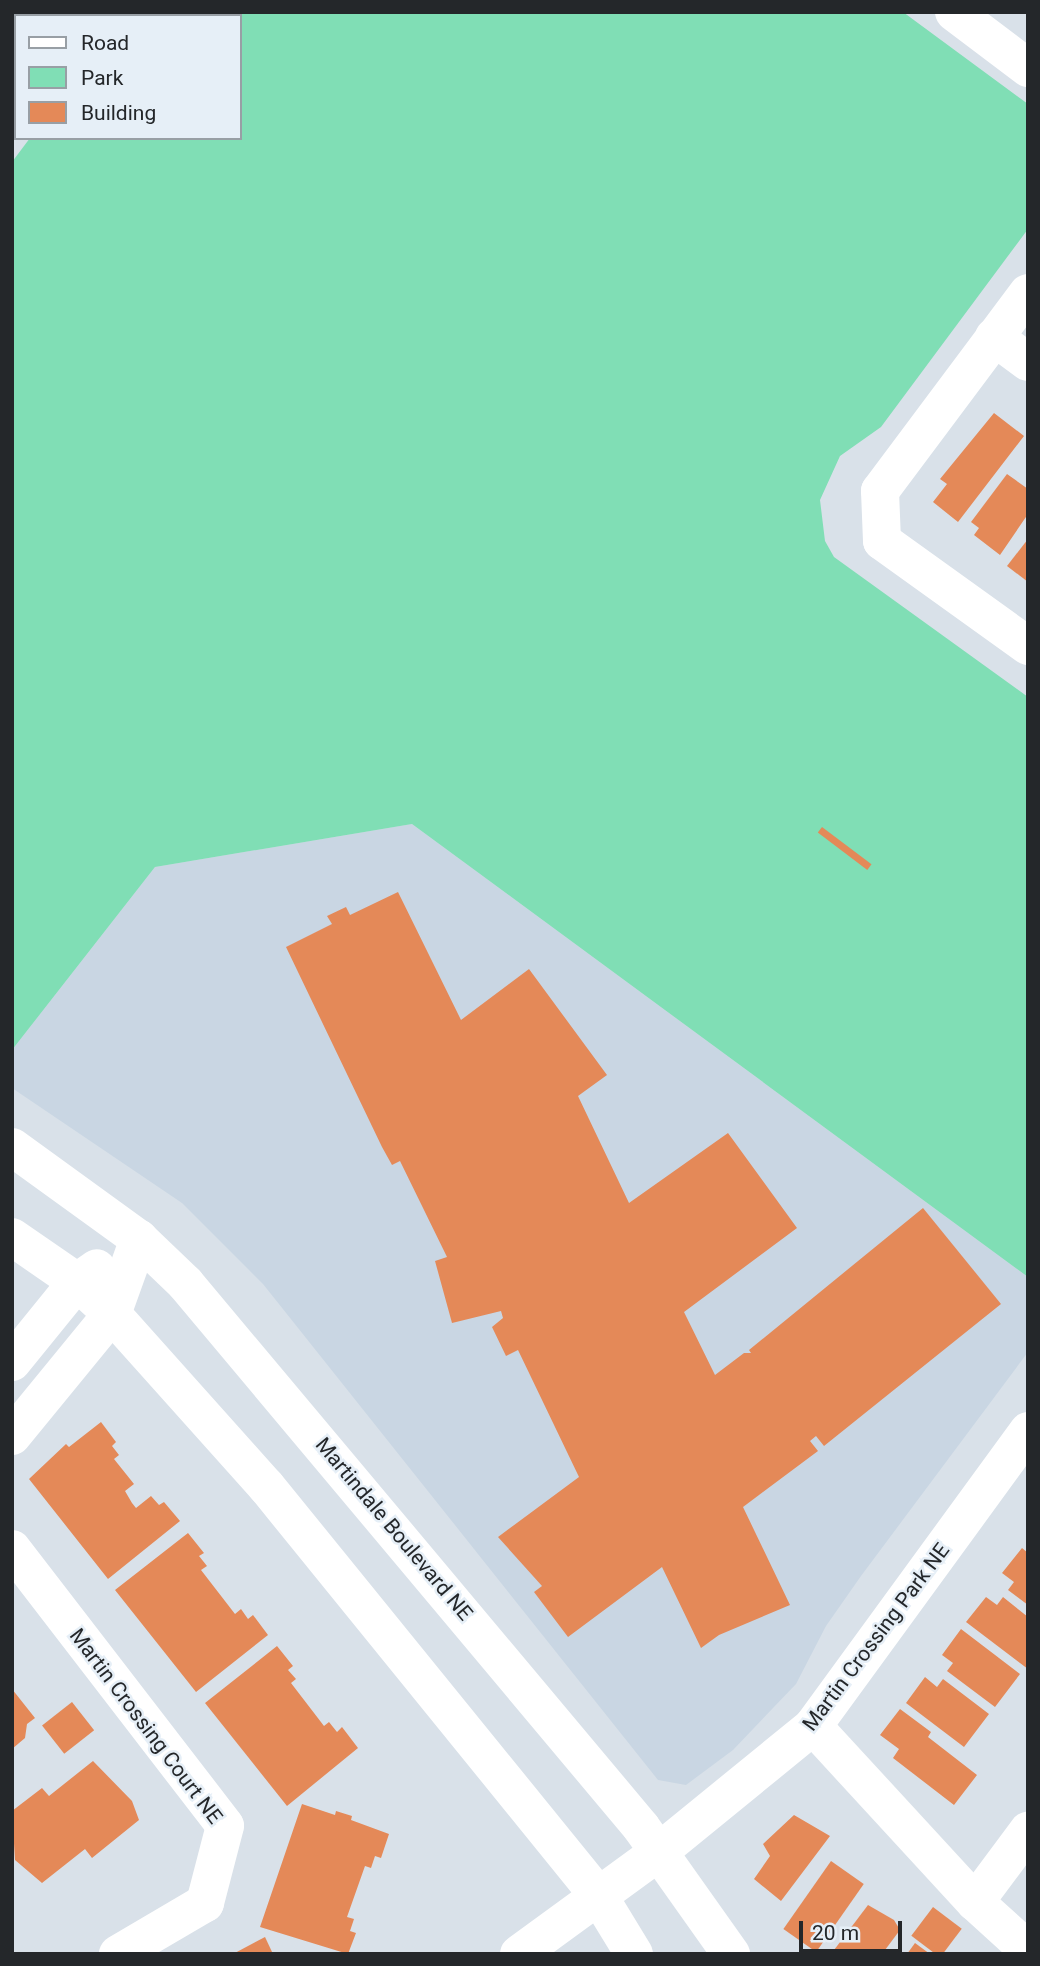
<!DOCTYPE html>
<html>
<head>
<meta charset="utf-8">
<style>
  body { margin:0 }
  #map { position:relative; width:1040px; height:1966px; overflow:hidden; background:#d9e1e9; font-family:Roboto,sans-serif }
  div>[style] { position:absolute }
  .built>* { inset:0; background:#c9d6e3 }
  .green>* { inset:0; background:#80deb5 }
  .building>* { inset:0; background:#e48958; transform-origin:0 0 }
  .minor>* { height:38px; margin:-19px; padding:0 19px; transform-origin:19px; border-radius:19px; background:#fff }
  span { translate:-50% -50%; white-space:nowrap; text-align:center; line-height:1.15; -webkit-text-stroke:5px #e6eff7; paint-order:stroke }
  .street-label { font-size:21px; color:#24272a }
  .frame { position:absolute; inset:0; border:14px solid #24272a; pointer-events:none }
  .legend { position:absolute; left:14px; top:14px; width:228px; height:126px; box-sizing:border-box; background:#e6eff7; border:2px solid #989fa5; margin:0; padding:9px 12px; list-style:none; font-size:21px; color:#24272a }
  .legend li { display:flex; align-items:center; gap:14px; height:35px }
  .legend b { width:35px; border:2px solid #989fa5 }
  .scale { position:absolute; left:799px; top:1921px; width:103px; height:32px; box-sizing:border-box; border:4px solid #24272a; border-top:0; padding-left:9px; font-size:21px; line-height:24px; white-space:nowrap; color:#24272a; -webkit-text-stroke:5px #e6eff7; paint-order:stroke }
</style>
</head>
<body>
<div id="map">
  <div class="built">
    <i style="clip-path:polygon(412px 824px,1028px 1277px,1028px 1352px,861px 1576px,826px 1626px,796px 1684px,733px 1750px,686px 1785px,658px 1780px,263px 1284px,182px 1203px,12px 1088px,12px 1050px,155px 867px)"></i>
  </div>
  <div class="green">
    <i style="clip-path:polygon(125px 12px,903px 12px,1028px 104px,1028px 229px,881px 427px,840px 456px,820px 500px,825px 541px,834px 557px,1028px 697px,1028px 1277px,412px 824px,155px 867px,12px 1050px,12px 162px,30px 138px,240px 138px,240px 16px,123px 16px)"></i>
  </div>
  <div class="building">
    <i style="clip-path:polygon(994px 413px,1024px 436px,958px 522px,933px 502px,947px 484px,940px 479px)"></i>
    <i style="clip-path:polygon(1007px 474px,1028px 489px,1028px 514px,1000px 555px,974px 535px,979px 528px,971px 522px)"></i>
    <i style="clip-path:polygon(1028px 539px,1028px 582px,1007px 566px)"></i>
    <i style="left:822px;top:827px;width:62px;height:7px;rotate:37deg"></i>
    <i style="clip-path:polygon(398px 892px,461px 1020px,529px 969px,607px 1075px,578px 1096px,629px 1203px,728px 1133px,797px 1228px,684px 1312px,715px 1375px,744px 1353px,751px 1353px,749px 1350px,923px 1208px,1001px 1304px,824px 1446px,816px 1436px,810px 1441px,818px 1451px,743px 1507px,790px 1605px,719px 1635px,701px 1648px,662px 1567px,568px 1637px,534px 1592px,542px 1586px,498px 1537px,579px 1477px,518px 1350px,506px 1356px,492px 1327px,503px 1318px,501px 1311px,452px 1323px,435px 1261px,447px 1257px,400px 1161px,392px 1165px,382px 1147px,286px 947px,332px 924px,327px 916px,346px 907px,350px 915px)"></i>
    <i style="clip-path:polygon(101px 1422px,116px 1442px,112px 1446px,119px 1455px,114px 1459px,134px 1484px,125px 1491px,132px 1503px,136px 1508px,151px 1496px,159px 1505px,164px 1502px,180px 1521px,108px 1579px,29px 1479px,66px 1444px,69px 1447px)"></i>
    <i style="clip-path:polygon(188px 1533px,204px 1553px,199px 1556px,207px 1566px,201px 1570px,235px 1614px,241px 1609px,248px 1619px,253px 1615px,268px 1635px,196px 1692px,115px 1590px)"></i>
    <i style="clip-path:polygon(1022px 1548px,1028px 1553px,1028px 1605px,1008px 1590px,1014px 1582px,1002px 1573px)"></i>
    <i style="clip-path:polygon(986px 1597px,997px 1605px,1003px 1597px,1028px 1617px,1028px 1669px,966px 1622px)"></i>
    <i style="clip-path:polygon(961px 1629px,1020px 1674px,995px 1707px,947px 1671px,953px 1663px,942px 1655px)"></i>
    <i style="clip-path:polygon(277px 1646px,293px 1666px,288px 1670px,296px 1679px,291px 1683px,324px 1726px,329px 1722px,337px 1732px,342px 1727px,358px 1748px,287px 1806px,205px 1703px)"></i>
    <i style="clip-path:polygon(925px 1677px,937px 1687px,943px 1679px,989px 1714px,964px 1747px,906px 1703px)"></i>
    <i style="clip-path:polygon(12px 1689px,35px 1718px,27px 1724px,25px 1738px,12px 1749px)"></i>
    <i style="left:72px;top:1702px;width:36px;height:38px;rotate:52deg"></i>
    <i style="clip-path:polygon(900px 1709px,931px 1732px,928px 1737px,977px 1775px,954px 1805px,893px 1758px,899px 1749px,880px 1735px)"></i>
    <i style="clip-path:polygon(93px 1761px,132px 1801px,139px 1820px,92px 1858px,85px 1849px,42px 1883px,15px 1860px,12px 1811px,42px 1788px,49px 1796px)"></i>
    <i style="clip-path:polygon(302px 1804px,335px 1815px,336px 1811px,352px 1816px,351px 1820px,389px 1834px,381px 1858px,375px 1856px,371px 1868px,365px 1866px,347px 1917px,354px 1919px,350px 1931px,356px 1933px,348px 1954px,260px 1927px)"></i>
    <i style="clip-path:polygon(794px 1815px,830px 1836px,781px 1901px,754px 1879px,770px 1856px,763px 1844px)"></i>
    <i style="left:831px;top:1861px;width:40px;height:83px;rotate:35deg"></i>
    <i style="clip-path:polygon(868px 1905px,894px 1920px,900px 1930px,882px 1954px,831px 1954px)"></i>
    <i style="left:933px;top:1907px;width:36px;height:36px;rotate:37deg"></i>
    <i style="clip-path:polygon(265px 1937px,273px 1954px,233px 1954px)"></i>
    <i style="clip-path:polygon(915px 1943px,930px 1954px,907px 1954px)"></i>
  </div>
  <div class="minor">
    <i style="left:954px;top:12px;width:93px;rotate:37.1deg"></i>
    <i style="left:78px;top:16px;width:5px;rotate:-53deg"></i>
    <i style="left:12px;top:104px;width:6px;rotate:-51deg"></i>
    <i style="left:1028px;top:293px;width:247px;rotate:126.8deg"></i>
    <i style="left:880px;top:491px;width:50px;rotate:87.7deg"></i>
    <i style="left:882px;top:541px;width:180px;rotate:35.7deg"></i>
    <i style="left:994px;top:337px;width:42px;rotate:36.3deg"></i>
    <i style="left:12px;top:1147px;width:157px;rotate:35.9deg"></i>
    <i style="left:139px;top:1239px;width:64px;rotate:43.7deg"></i>
    <i style="left:185px;top:1283px;width:710px;rotate:50.03deg"></i>
    <i style="left:641px;top:1827px;width:156px;rotate:54.7deg"></i>
    <i style="left:12px;top:1237px;width:79px;rotate:34.7deg"></i>
    <i style="left:77px;top:1282px;width:47px;rotate:42.4deg"></i>
    <i style="left:112px;top:1314px;width:231px;rotate:48.2deg"></i>
    <i style="left:266px;top:1486px;width:527px;rotate:50.93deg"></i>
    <i style="left:598px;top:1895px;width:69px;rotate:58.6deg"></i>
    <i style="left:12px;top:1362px;width:103px;rotate:-50.9deg"></i>
    <i style="left:77px;top:1282px;width:24px;rotate:-35deg"></i>
    <i style="left:12px;top:1436px;width:158px;rotate:-50.7deg"></i>
    <i style="left:112px;top:1314px;width:80px;rotate:-70.2deg"></i>
    <i style="left:12px;top:1549px;width:349px;rotate:52.4deg"></i>
    <i style="left:225px;top:1826px;width:80px;rotate:104.6deg"></i>
    <i style="left:205px;top:1903px;width:101px;rotate:149.6deg"></i>
    <i style="left:813px;top:1726px;width:239px;rotate:47.4deg"></i>
    <i style="left:975px;top:1902px;width:72px;rotate:42.2deg"></i>
    <i style="left:975px;top:1902px;width:89px;rotate:-53.3deg"></i>
    <i style="left:519px;top:1954px;width:175px;rotate:-36.1deg"></i>
    <i style="left:660px;top:1851px;width:198px;rotate:-39.2deg"></i>
    <i style="left:813px;top:1726px;width:365px;rotate:-53.9deg"></i>
  </div>
  <div class="street-label">
    <span style="left:394px;top:1529px;rotate:50deg">Martindale Boulevard NE</span>
    <span style="left:876px;top:1637px;rotate:-53deg">Martin Crossing Park NE</span>
    <span style="left:146px;top:1726px;rotate:53deg">Martin Crossing Court NE</span>
  </div>
  <div class="frame"></div>
  <ul class="legend">
  <li><b style="height:9px;background:#fff"></b>Road</li>
  <li><b style="height:19px;background:#80deb5"></b>Park</li>
  <li><b style="height:19px;background:#e48958"></b>Building</li>
  </ul>
  <div class="scale">20 m</div>
</div>
</body>
</html>
